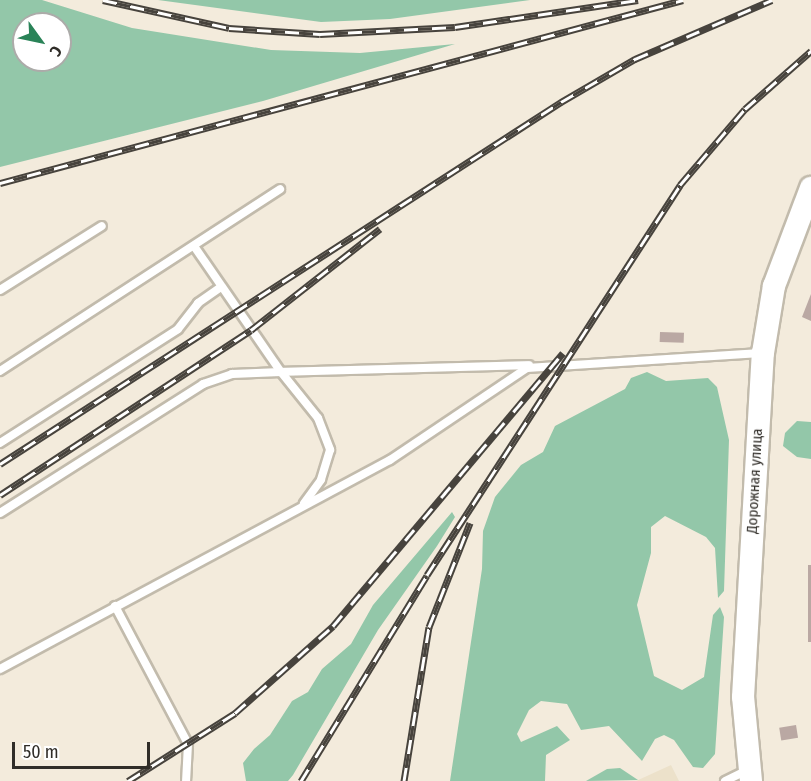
<!DOCTYPE html>
<html>
<head>
<meta charset="utf-8">
<style>
  body { margin:0 }
  #map { position:relative; width:811px; height:781px; overflow:hidden; background:#f3ebdc; font-family:"Fira Sans Condensed",sans-serif }
  div>[style] { position:absolute }
  .built>* { inset:0; background:#ece1ca }
  .green>* { inset:0; background:#93c7a9 }
  .building>* { inset:0; background:#baa8a3; transform-origin:0 0 }
  .roads { filter:drop-shadow(2px 0 #c2bbac) drop-shadow(-2px 0 #c2bbac) drop-shadow(0 2px #c2bbac) drop-shadow(0 -2px #c2bbac) }
  .lane>* { height:8px; margin:-4px; padding:0 4px; transform-origin:4px; border-radius:4px; background:#fff }
  .secondary>* { height:22px; margin:-11px; padding:0 11px; transform-origin:11px; border-radius:11px; background:#fff }
  .rail>* { height:7px; margin-top:-3.5px; transform-origin:0; background:repeating-linear-gradient(90deg,#fff 0 14px,#47433d 0 28px); box-sizing:border-box; border-block:2px solid #47433d }
  span { translate:-50% -50%; white-space:nowrap; text-align:center; line-height:1.15; -webkit-text-stroke:6px #fff; paint-order:stroke }
  .street-label { font-size:15px; color:#302d28 }
  .north { position:absolute; left:12px; top:12px; width:60px; height:60px; box-sizing:border-box; background:#fff; border:2px solid #acaba9; border-radius:50%; rotate:123deg; font-size:16px; font-weight:700; line-height:24px; text-align:center; color:#302d28 }
  .north::after { content:''; display:block; margin:auto; width:21px; height:27px; background:#2a8358; clip-path:polygon(50% 0,100% 100%,50% 72%,0 100%) }
  .scale { position:absolute; left:12px; top:742px; width:138px; height:27px; box-sizing:border-box; border:3px solid #302d28; border-top:0; padding-left:8px; font-size:18px; line-height:21px; white-space:nowrap; color:#302d28; -webkit-text-stroke:4px #fff; paint-order:stroke }
</style>
</head>
<body>
<div id="map">
  <div class="built">
    <i style="clip-path:polygon(671px 765px,679px 781px,636px 781px)"></i>
  </div>
  <div class="green">
    <i style="clip-path:polygon(evenodd,0 0,42px 0,132px 28px,271px 50px,360px 53px,455px 44px,263px 101px,0 167px,0 0,24px 24px,60px 24px,60px 60px,24px 60px,24px 24px)"></i>
    <i style="clip-path:polygon(158px 0,530px 0,390px 19px,321px 22px)"></i>
    <i style="clip-path:polygon(647px 372px,666px 381px,708px 378px,717px 387px,729px 440px,724px 591px,718px 598px,715px 548px,706px 537px,665px 516px,651px 527px,651px 553px,637px 605px,654px 676px,682px 690px,704px 677px,713px 615px,720px 607px,724px 617px,715px 754px,703px 768px,693px 767px,674px 740px,664px 735px,655px 739px,642px 761px,609px 726px,581px 730px,567px 704px,541px 701px,529px 710px,517px 734px,521px 742px,557px 726px,570px 740px,546px 755px,545px 781px,450px 781px,482px 569px,483px 531px,495px 497px,521px 465px,543px 452px,555px 426px,625px 389px,631px 378px)"></i>
    <i style="clip-path:polygon(797px 421px,811px 422px,811px 459px,797px 457px,783px 446px,785px 433px)"></i>
    <i style="clip-path:polygon(452px 512px,455px 517px,437px 546px,378px 630px,293px 775px,288px 781px,246px 781px,243px 763px,254px 749px,270px 735px,292px 701px,308px 692px,322px 669px,351px 644px,373px 605px)"></i>
    <i style="clip-path:polygon(620px 768px,638px 780px,586px 781px,607px 769px)"></i>
  </div>
  <div class="building">
    <i style="clip-path:polygon(811px 294px,811px 321px,802px 317px)"></i>
    <i style="left:660px;top:332px;width:24px;height:10px;rotate:2deg"></i>
    <i style="left:808px;top:565px;width:3px;height:77px"></i>
    <i style="left:796px;top:725px;width:13px;height:17px;rotate:81deg"></i>
  </div>
  <div class="roads">
    <div class="lane">
      <i style="left:194px;top:246px;width:153px;rotate:55.4deg"></i>
      <i style="left:281px;top:372px;width:248px;rotate:-1.6deg"></i>
      <i style="left:0;top:290px;width:120px;rotate:-32.1deg"></i>
      <i style="left:0;top:371px;width:334px;rotate:-33deg"></i>
      <i style="left:0;top:443px;width:211px;rotate:-32.6deg"></i>
      <i style="left:178px;top:329px;width:33px;rotate:-52deg"></i>
      <i style="left:198px;top:303px;width:28px;rotate:-35deg"></i>
      <i style="left:0;top:513px;width:241px;rotate:-32.4deg"></i>
      <i style="left:203px;top:384px;width:31px;rotate:-19deg"></i>
      <i style="left:232px;top:374px;width:49px;rotate:-2.3deg"></i>
      <i style="left:281px;top:372px;width:59px;rotate:51.2deg"></i>
      <i style="left:318px;top:418px;width:34px;rotate:69deg"></i>
      <i style="left:330px;top:450px;width:31px;rotate:107deg"></i>
      <i style="left:321px;top:480px;width:29px;rotate:126deg"></i>
      <i style="left:115px;top:606px;width:156px;rotate:62.1deg"></i>
      <i style="left:188px;top:744px;width:37px;rotate:93deg"></i>
      <i style="left:0;top:669px;width:442px;rotate:-28.2deg"></i>
      <i style="left:390px;top:460px;width:165px;rotate:-33.9deg"></i>
      <i style="left:527px;top:368px;width:234px;rotate:-3.7deg"></i>
      <i style="left:725px;top:781px;width:25px;rotate:-26deg"></i>
    </div>
    <div class="secondary">
      <i style="left:751px;top:781px;width:84px;rotate:-95.4deg"></i>
      <i style="left:743px;top:697px;width:345px;rotate:-86.7deg"></i>
      <i style="left:763px;top:353px;width:68px;rotate:-80.7deg"></i>
      <i style="left:774px;top:286px;width:105px;rotate:-69.3deg"></i>
    </div>
  </div>
  <div class="rail">
    <i style="left:103px;top:0;width:129px;rotate:12.5deg"></i>
    <i style="left:229px;top:28px;width:91px;rotate:3.8deg"></i>
    <i style="left:320px;top:34px;width:135px;rotate:-3deg"></i>
    <i style="left:455px;top:27px;width:185px;rotate:-8.4deg"></i>
    <i style="left:0;top:183px;width:707px;rotate:-15deg"></i>
    <i style="left:0;top:464px;width:668px;rotate:-32.83deg"></i>
    <i style="left:561px;top:102px;width:86px;rotate:-30.2deg"></i>
    <i style="left:635px;top:59px;width:149px;rotate:-23.3deg"></i>
    <i style="left:0;top:495px;width:300px;rotate:-33.3deg"></i>
    <i style="left:251px;top:330px;width:164px;rotate:-38.1deg"></i>
    <i style="left:128px;top:781px;width:127px;rotate:-32.4deg"></i>
    <i style="left:235px;top:713px;width:131px;rotate:-41.6deg"></i>
    <i style="left:333px;top:626px;width:357px;rotate:-49.9deg"></i>
    <i style="left:301px;top:781px;width:241px;rotate:-58.5deg"></i>
    <i style="left:427px;top:575px;width:465px;rotate:-57deg"></i>
    <i style="left:680px;top:185px;width:100px;rotate:-49.5deg"></i>
    <i style="left:745px;top:109px;width:88px;rotate:-41.3deg"></i>
    <i style="left:404px;top:781px;width:156px;rotate:-80.8deg"></i>
    <i style="left:429px;top:627px;width:112px;rotate:-68.5deg"></i>
  </div>
  <div class="street-label">
    <span style="left:755px;top:481px;rotate:-87deg">Дорожная улица</span>
  </div>
  <div class="north">С</div>
  <div class="scale">50 m</div>
</div>
</body>
</html>
